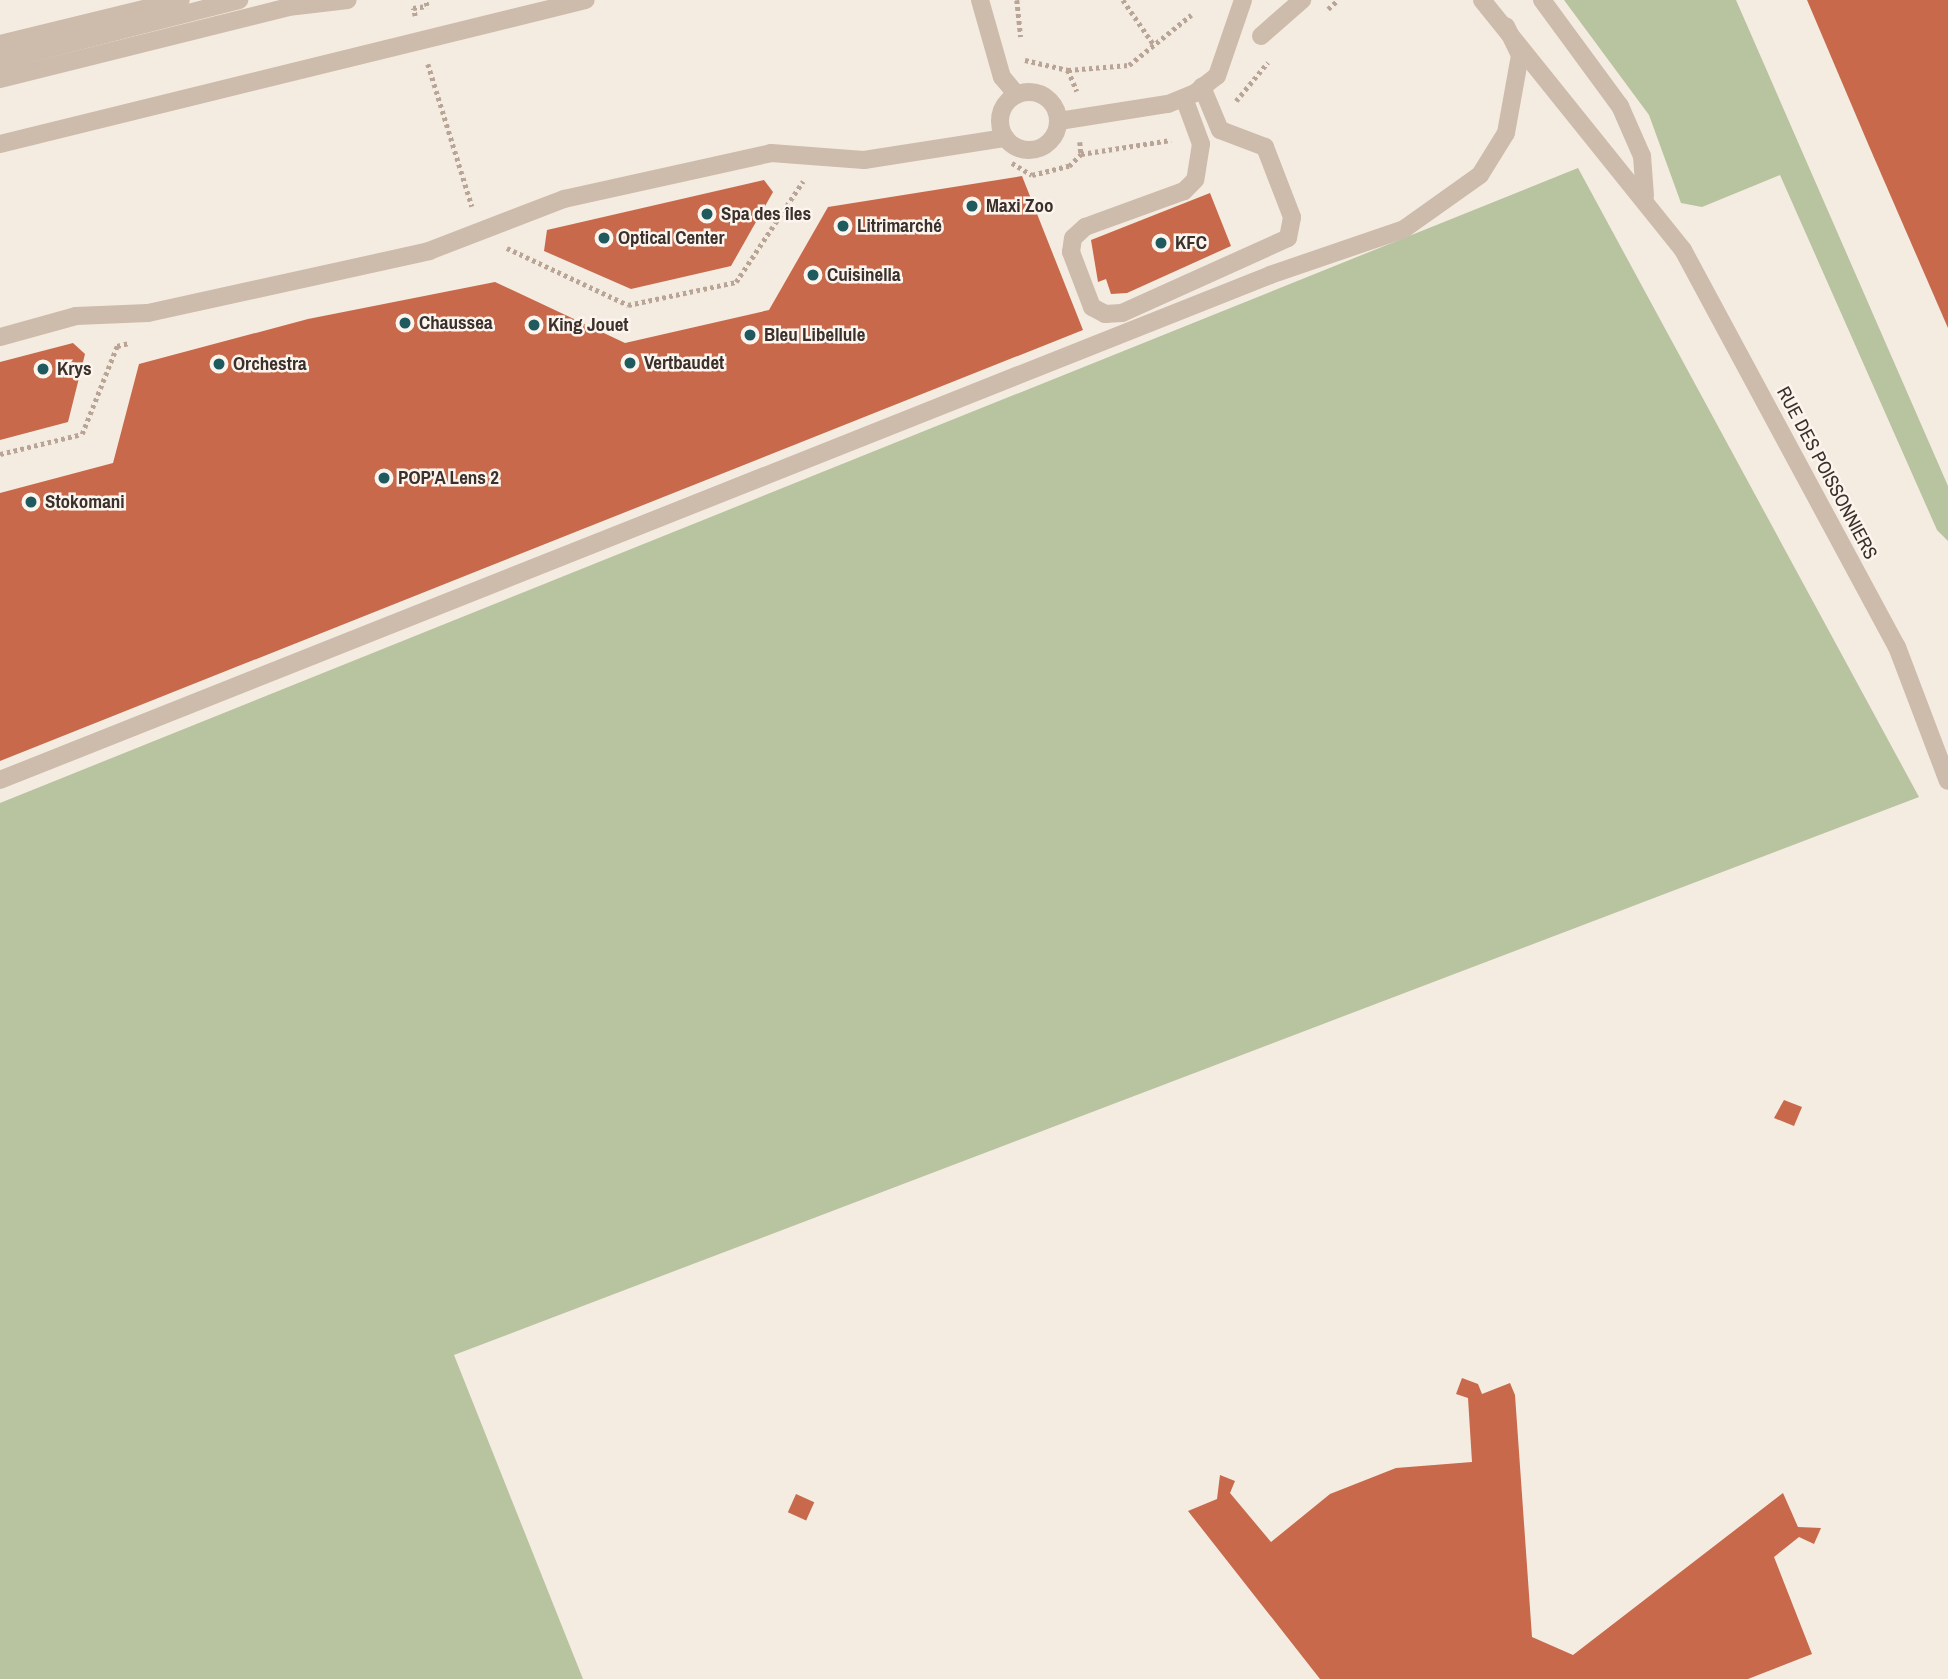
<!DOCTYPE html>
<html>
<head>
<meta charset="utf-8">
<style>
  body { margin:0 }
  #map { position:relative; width:1948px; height:1679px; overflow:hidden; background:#f4ebe1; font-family:"Archivo Narrow",sans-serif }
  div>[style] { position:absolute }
  .green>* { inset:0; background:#b8c4a0 }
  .building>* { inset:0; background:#c8694b; transform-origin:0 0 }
  .path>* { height:4.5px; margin-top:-2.25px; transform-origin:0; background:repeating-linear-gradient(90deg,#b9a596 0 3.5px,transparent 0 7px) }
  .minor>* { height:18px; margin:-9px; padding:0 9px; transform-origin:9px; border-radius:9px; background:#cdbbac }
  .minor>.ring { margin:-9px; padding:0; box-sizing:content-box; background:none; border:18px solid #cdbbac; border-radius:50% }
  .dots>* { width:19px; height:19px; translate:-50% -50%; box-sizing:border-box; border:4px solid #fbf5ee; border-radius:50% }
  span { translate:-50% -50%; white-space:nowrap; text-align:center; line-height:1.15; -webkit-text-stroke:5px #fbf5ee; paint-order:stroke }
  .poi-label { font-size:19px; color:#3b302b; font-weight:700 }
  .left { translate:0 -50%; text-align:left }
  .street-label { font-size:19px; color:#3b302b }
</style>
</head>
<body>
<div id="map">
  <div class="green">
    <i style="clip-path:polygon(1564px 0,1736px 0,1948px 486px,1948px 541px,1937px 530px,1780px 175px,1702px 207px,1681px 203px,1649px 115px)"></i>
    <i style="clip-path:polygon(1578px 168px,1919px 797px,454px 1355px,583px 1679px,0 1679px,0 803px)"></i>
  </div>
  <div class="building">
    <i style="clip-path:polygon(1807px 0,1948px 0,1948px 328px,1869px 146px)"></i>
    <i style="clip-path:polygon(1022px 176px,1083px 330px,0 761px,0 493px,113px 463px,139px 364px,308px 319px,495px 282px,625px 343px,769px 310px,828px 207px)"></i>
    <i style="clip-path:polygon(764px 180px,773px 192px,731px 266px,631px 289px,544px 251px,547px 230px)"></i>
    <i style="clip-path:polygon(1210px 193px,1231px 246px,1127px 293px,1111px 294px,1106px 279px,1098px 282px,1091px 240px)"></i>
    <i style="clip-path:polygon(73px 343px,85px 354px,68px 422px,0 440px,0 362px)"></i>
    <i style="clip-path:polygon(1784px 1100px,1802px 1107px,1794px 1126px,1774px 1118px)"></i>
    <i style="clip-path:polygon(1462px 1378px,1478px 1384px,1482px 1394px,1510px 1383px,1515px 1395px,1532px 1637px,1573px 1655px,1783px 1493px,1798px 1527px,1821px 1528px,1814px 1544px,1799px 1537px,1774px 1557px,1812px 1654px,1748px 1679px,1320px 1679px,1188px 1511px,1217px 1499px,1220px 1475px,1235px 1481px,1230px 1493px,1271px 1542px,1330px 1494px,1396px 1468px,1472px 1462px,1468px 1398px,1456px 1394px)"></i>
    <i style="left:796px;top:1494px;width:20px;height:20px;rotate:24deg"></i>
  </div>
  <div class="path">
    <i style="left:1017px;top:0;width:37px;rotate:84deg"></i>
    <i style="left:1123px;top:0;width:55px;rotate:55.4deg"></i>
    <i style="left:1328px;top:9px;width:13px;rotate:-42deg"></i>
    <i style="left:415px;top:16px;width:8px;rotate:-104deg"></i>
    <i style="left:413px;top:8px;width:14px;rotate:-8deg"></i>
    <i style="left:427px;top:6px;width:6px;rotate:-108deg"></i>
    <i style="left:1025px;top:60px;width:44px;rotate:13.1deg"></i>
    <i style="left:1068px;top:70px;width:23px;rotate:67deg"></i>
    <i style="left:428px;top:64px;width:149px;rotate:72.8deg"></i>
    <i style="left:1068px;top:70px;width:61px;rotate:-4.7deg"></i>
    <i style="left:1129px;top:65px;width:80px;rotate:-38.9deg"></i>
    <i style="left:1236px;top:101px;width:50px;rotate:-50.6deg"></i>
    <i style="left:1080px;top:142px;width:12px;rotate:85deg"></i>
    <i style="left:1081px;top:154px;width:91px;rotate:-8.8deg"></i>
    <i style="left:1012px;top:163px;width:23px;rotate:31deg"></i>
    <i style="left:1032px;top:175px;width:38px;rotate:-14deg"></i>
    <i style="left:1069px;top:166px;width:17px;rotate:-45deg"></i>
    <i style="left:507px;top:248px;width:134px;rotate:25.2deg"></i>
    <i style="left:628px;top:305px;width:110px;rotate:-12deg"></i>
    <i style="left:736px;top:282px;width:121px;rotate:-56.4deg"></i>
    <i style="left:0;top:454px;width:84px;rotate:-13.7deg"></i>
    <i style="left:82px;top:434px;width:95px;rotate:-68.3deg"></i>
    <i style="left:117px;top:346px;width:12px;rotate:-14deg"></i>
  </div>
  <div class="minor">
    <i style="left:980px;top:0;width:80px;rotate:74.1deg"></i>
    <i style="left:1002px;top:77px;width:23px;rotate:50deg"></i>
    <i style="left:1482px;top:0;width:321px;rotate:51.2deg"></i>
    <i style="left:1683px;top:250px;width:451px;rotate:61.7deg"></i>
    <i style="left:1897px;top:647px;width:143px;rotate:69.2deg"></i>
    <i style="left:1542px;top:0;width:132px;rotate:53.7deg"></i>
    <i style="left:1620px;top:106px;width:55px;rotate:66.3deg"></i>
    <i style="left:1642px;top:156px;width:40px;rotate:85.7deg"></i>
    <i style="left:1261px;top:36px;width:55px;rotate:-41.3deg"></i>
    <i style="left:0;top:44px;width:186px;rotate:-13.7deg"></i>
    <i style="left:0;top:61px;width:247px;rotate:-14.3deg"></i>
    <i style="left:0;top:79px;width:297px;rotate:-14deg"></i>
    <i style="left:288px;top:7px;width:60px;rotate:-6.7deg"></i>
    <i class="ring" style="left:1000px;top:92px;width:40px;height:40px"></i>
    <i style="left:1184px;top:98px;width:49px;rotate:69.7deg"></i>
    <i style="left:1201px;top:144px;width:36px;rotate:99deg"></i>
    <i style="left:1195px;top:180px;width:16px;rotate:135deg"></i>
    <i style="left:1184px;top:191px;width:105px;rotate:160deg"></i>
    <i style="left:1085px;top:227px;width:16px;rotate:137deg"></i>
    <i style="left:1073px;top:238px;width:14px;rotate:98deg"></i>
    <i style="left:1071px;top:252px;width:59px;rotate:69.1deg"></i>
    <i style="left:1092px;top:307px;width:15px;rotate:28deg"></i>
    <i style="left:1105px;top:314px;width:17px;rotate:-3deg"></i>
    <i style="left:1122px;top:313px;width:182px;rotate:-24.3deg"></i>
    <i style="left:1288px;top:238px;width:21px;rotate:-79deg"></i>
    <i style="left:1292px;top:217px;width:75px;rotate:-111.1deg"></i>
    <i style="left:1265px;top:147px;width:48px;rotate:-159.3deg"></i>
    <i style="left:1220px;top:130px;width:47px;rotate:-112.7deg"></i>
    <i style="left:1059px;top:121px;width:110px;rotate:-8.9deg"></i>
    <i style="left:1168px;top:104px;width:29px;rotate:-22deg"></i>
    <i style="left:1195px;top:93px;width:28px;rotate:-38deg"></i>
    <i style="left:1217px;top:76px;width:80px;rotate:-71.1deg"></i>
    <i style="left:0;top:144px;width:603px;rotate:-13.81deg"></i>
    <i style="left:0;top:337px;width:79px;rotate:-15.4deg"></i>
    <i style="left:76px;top:316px;width:72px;rotate:-2.4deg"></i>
    <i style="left:148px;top:313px;width:288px;rotate:-12.4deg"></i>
    <i style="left:429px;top:251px;width:145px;rotate:-21.1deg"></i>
    <i style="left:564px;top:199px;width:212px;rotate:-12.5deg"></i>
    <i style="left:771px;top:153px;width:93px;rotate:4.3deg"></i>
    <i style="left:864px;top:160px;width:143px;rotate:-8.9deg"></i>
    <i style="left:0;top:780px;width:1367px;rotate:-21.68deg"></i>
    <i style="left:1270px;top:275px;width:142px;rotate:-18.9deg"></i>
    <i style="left:1404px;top:229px;width:93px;rotate:-35.4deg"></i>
    <i style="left:1480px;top:175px;width:49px;rotate:-58.2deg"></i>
    <i style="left:1506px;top:133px;width:79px;rotate:-79.8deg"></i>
    <i style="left:1520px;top:55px;width:32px;rotate:-116deg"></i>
  </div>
  <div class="dots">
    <i style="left:972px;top:206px;background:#1f5a5e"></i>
    <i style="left:707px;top:214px;background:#1f5a5e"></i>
    <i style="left:843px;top:226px;background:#1f5a5e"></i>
    <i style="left:604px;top:238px;background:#1f5a5e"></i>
    <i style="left:1161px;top:243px;background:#1f5a5e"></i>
    <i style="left:813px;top:275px;background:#1f5a5e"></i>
    <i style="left:405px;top:323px;background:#1f5a5e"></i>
    <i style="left:534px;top:325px;background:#1f5a5e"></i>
    <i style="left:750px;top:335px;background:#1f5a5e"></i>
    <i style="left:630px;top:363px;background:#1f5a5e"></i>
    <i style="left:219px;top:364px;background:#1f5a5e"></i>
    <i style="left:43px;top:369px;background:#1f5a5e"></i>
    <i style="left:384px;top:478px;background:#1f5a5e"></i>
    <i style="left:31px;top:502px;background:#1f5a5e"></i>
  </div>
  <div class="poi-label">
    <span class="left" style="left:986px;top:206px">Maxi Zoo</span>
    <span class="left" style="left:721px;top:214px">Spa des îles</span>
    <span class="left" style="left:857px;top:226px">Litrimarché</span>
    <span class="left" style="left:618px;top:238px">Optical Center</span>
    <span class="left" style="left:1175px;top:243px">KFC</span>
    <span class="left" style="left:827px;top:275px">Cuisinella</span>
    <span class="left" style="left:419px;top:323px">Chaussea</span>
    <span class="left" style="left:548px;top:325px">King Jouet</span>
    <span class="left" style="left:764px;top:335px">Bleu Libellule</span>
    <span class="left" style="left:644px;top:363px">Vertbaudet</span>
    <span class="left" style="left:233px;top:364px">Orchestra</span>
    <span class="left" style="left:57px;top:369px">Krys</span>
    <span class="left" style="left:398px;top:478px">POP'A Lens 2</span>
    <span class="left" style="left:45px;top:502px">Stokomani</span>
  </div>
  <div class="street-label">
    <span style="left:1827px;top:473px;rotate:62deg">RUE DES POISSONNIERS</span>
  </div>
</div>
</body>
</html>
